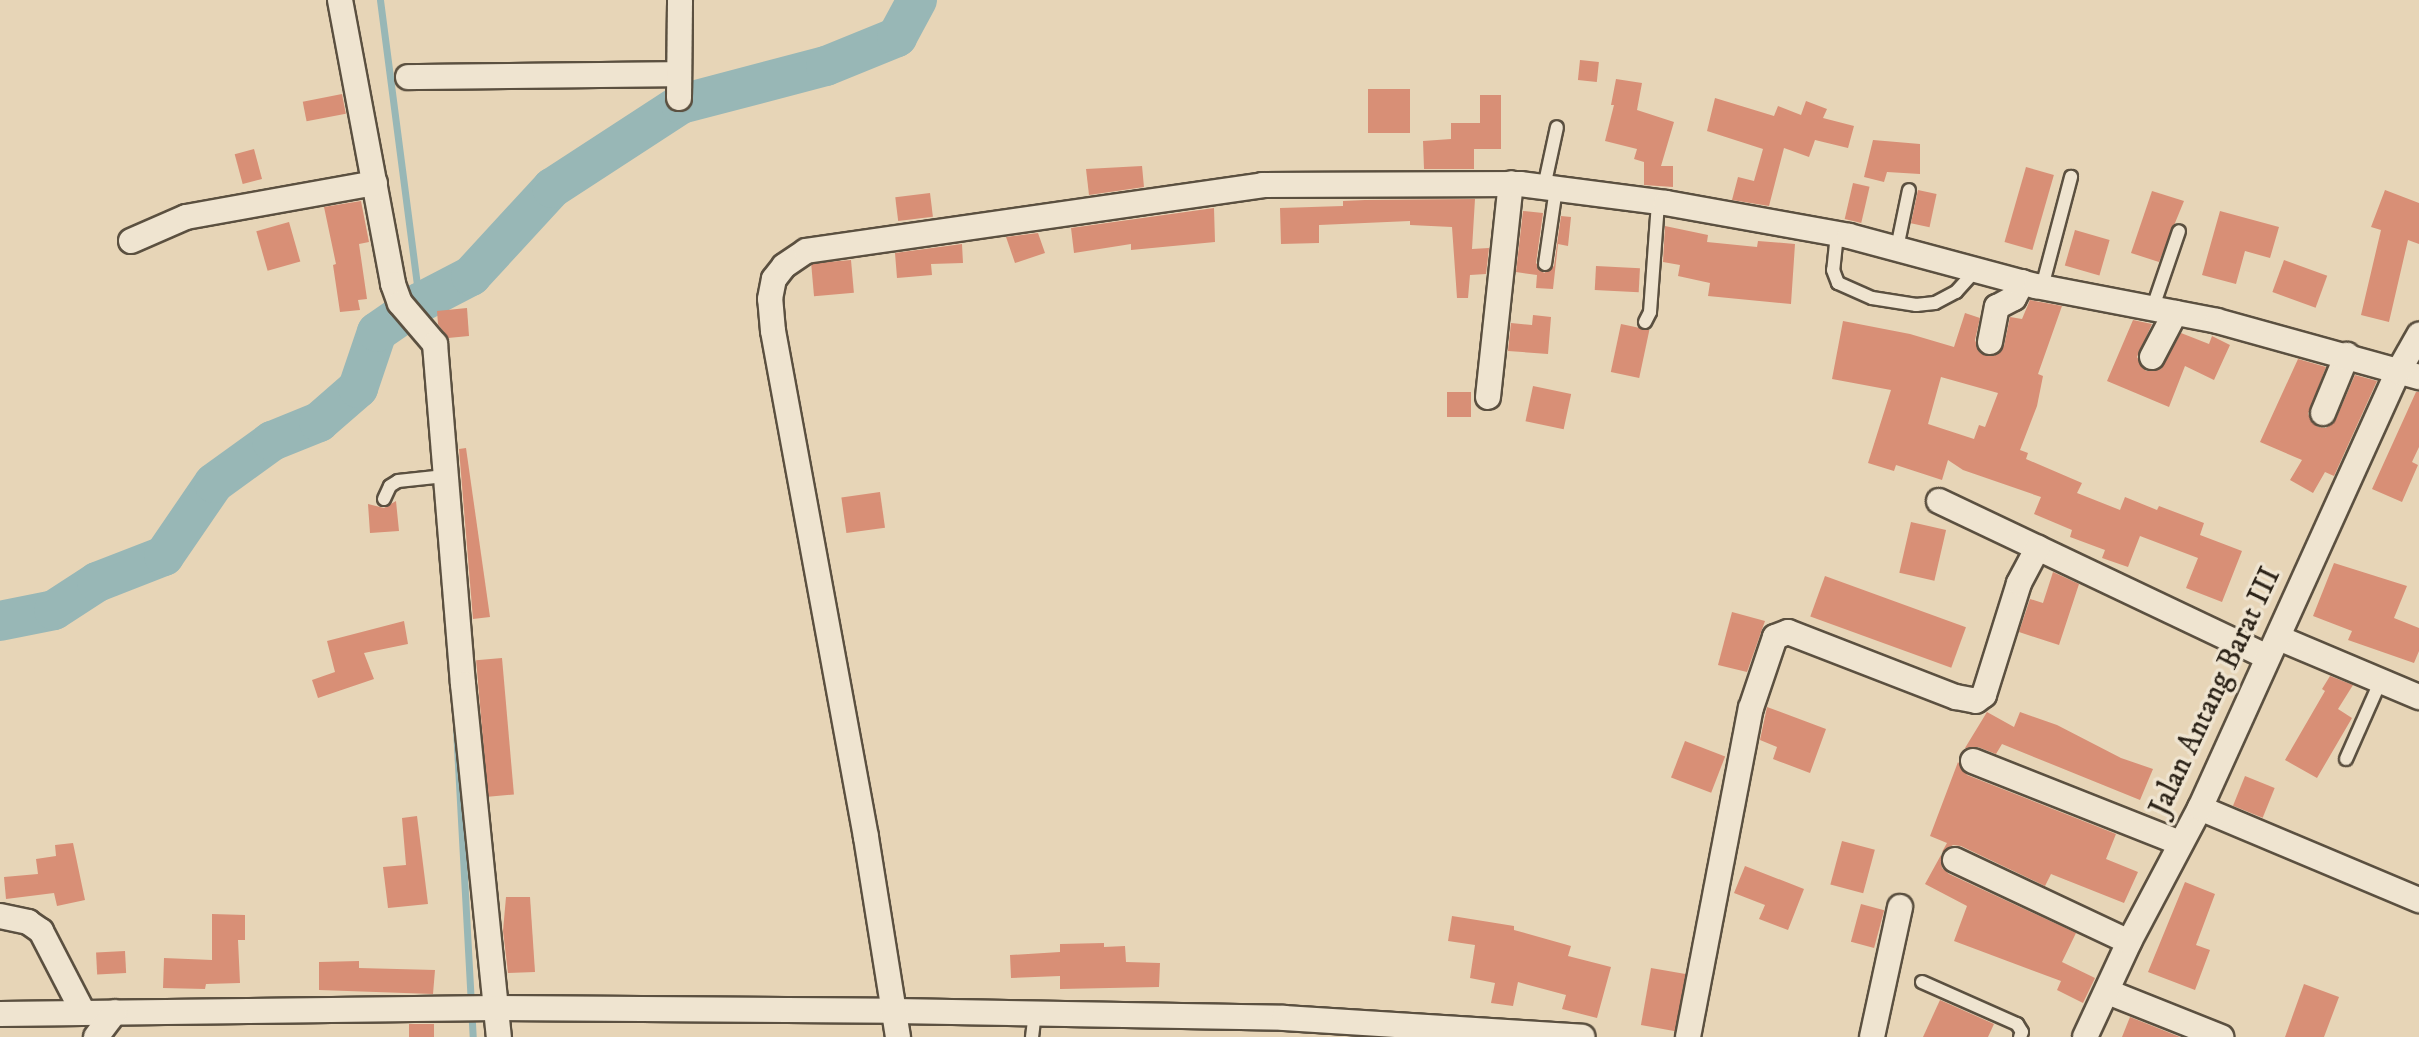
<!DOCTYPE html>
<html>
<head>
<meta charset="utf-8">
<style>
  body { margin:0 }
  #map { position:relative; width:2419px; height:1037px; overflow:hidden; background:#e7d5b7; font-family:"IM FELL DW Pica",serif }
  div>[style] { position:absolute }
  .stream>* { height:7px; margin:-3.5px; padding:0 3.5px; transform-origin:3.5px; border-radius:3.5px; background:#98b7b6 }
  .river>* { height:40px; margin:-20px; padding:0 20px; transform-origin:20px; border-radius:20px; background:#98b7b6 }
  .building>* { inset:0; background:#d88f76; transform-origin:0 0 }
  .roads { filter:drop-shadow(2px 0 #5b5040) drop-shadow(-2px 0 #5b5040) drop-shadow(0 2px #5b5040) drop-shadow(0 -2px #5b5040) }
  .service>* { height:12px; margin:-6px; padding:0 6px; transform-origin:6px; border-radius:6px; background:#efe4d0 }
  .minor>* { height:24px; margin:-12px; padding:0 12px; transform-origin:12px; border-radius:12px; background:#efe4d0 }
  span { translate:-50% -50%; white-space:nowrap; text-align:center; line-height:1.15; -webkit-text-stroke:7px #efe4d0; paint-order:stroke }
  .street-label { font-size:30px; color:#2c2318 }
</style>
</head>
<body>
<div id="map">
  <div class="stream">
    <i style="left:380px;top:0;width:320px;rotate:82.6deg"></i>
    <i style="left:456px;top:728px;width:309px;rotate:86.9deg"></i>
  </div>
  <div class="river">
    <i style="left:0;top:621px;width:55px;rotate:-11.5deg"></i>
    <i style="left:54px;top:610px;width:51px;rotate:-33.1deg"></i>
    <i style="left:97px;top:582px;width:72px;rotate:-21.2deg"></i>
    <i style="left:164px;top:556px;width:88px;rotate:-55.6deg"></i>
    <i style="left:214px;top:483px;width:72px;rotate:-35.9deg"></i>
    <i style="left:272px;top:441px;width:51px;rotate:-22deg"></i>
    <i style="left:319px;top:422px;width:52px;rotate:-41.1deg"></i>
    <i style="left:358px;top:388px;width:59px;rotate:-71.3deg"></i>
    <i style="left:377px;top:332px;width:51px;rotate:-34.6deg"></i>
    <i style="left:419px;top:303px;width:59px;rotate:-27.4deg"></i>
    <i style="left:471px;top:276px;width:120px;rotate:-47.4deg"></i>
    <i style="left:552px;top:188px;width:154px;rotate:-33.1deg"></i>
    <i style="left:681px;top:104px;width:150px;rotate:-14.7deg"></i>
    <i style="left:826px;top:66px;width:77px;rotate:-22.2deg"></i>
    <i style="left:897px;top:37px;width:42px;rotate:-61.6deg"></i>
  </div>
  <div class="building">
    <i style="left:1580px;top:60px;width:19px;height:20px;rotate:6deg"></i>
    <i style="clip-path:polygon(1616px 79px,1642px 83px,1637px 110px,1674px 122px,1661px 166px,1673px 166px,1673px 187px,1644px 185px,1644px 162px,1634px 159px,1637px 149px,1605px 141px,1614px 105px,1611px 105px)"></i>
    <i style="left:1368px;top:89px;width:42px;height:44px"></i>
    <i style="left:342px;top:94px;width:20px;height:40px;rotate:79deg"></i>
    <i style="clip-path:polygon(1480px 95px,1501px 95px,1501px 149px,1474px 149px,1474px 169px,1424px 169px,1423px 141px,1451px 139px,1451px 123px,1480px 123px)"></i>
    <i style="clip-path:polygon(1715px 98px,1774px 116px,1778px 106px,1801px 115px,1806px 101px,1827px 109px,1823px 118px,1854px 126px,1848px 148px,1815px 140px,1809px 157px,1784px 148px,1769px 206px,1732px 200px,1738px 177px,1754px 181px,1763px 149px,1707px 131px)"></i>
    <i style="clip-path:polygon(1873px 140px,1920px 144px,1920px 174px,1887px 172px,1884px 182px,1864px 177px)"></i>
    <i style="left:254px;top:149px;width:31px;height:20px;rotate:75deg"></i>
    <i style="clip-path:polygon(1142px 166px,1144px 187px,1089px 195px,1086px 169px)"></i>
    <i style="left:2026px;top:167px;width:29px;height:78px;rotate:16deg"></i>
    <i style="left:1853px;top:183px;width:17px;height:37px;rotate:13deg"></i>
    <i style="left:1918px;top:190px;width:19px;height:34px;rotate:12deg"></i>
    <i style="clip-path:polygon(2385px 190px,2419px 203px,2419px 244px,2408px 240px,2389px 322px,2361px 315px,2381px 230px,2371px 227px)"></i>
    <i style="clip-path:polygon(2152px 191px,2184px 201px,2159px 262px,2131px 253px)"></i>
    <i style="left:930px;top:193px;width:24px;height:35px;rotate:83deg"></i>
    <i style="clip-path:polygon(1475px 199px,1472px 249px,1489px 248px,1486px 274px,1470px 275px,1468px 298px,1457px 298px,1452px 227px,1410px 225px,1410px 221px,1319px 225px,1319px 243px,1281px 244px,1280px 208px,1343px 206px,1343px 201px,1365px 200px)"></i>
    <i style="clip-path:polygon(361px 201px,369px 242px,359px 244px,367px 299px,358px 300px,360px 310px,340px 312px,333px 265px,336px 264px,324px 207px)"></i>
    <i style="clip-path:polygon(1214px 208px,1215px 242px,1131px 250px,1131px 244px,1074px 253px,1071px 228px)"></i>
    <i style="clip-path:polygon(1523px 211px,1543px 213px,1536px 263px,1544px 273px,1554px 266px,1561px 216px,1571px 217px,1568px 246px,1558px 244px,1553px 289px,1536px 288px,1537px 275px,1516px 272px)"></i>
    <i style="clip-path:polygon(2220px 211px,2279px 227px,2270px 258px,2245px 251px,2236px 284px,2202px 275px)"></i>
    <i style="left:289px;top:222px;width:41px;height:34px;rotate:74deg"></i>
    <i style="clip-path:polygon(1665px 226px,1708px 235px,1707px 242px,1757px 247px,1758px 241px,1795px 244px,1791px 304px,1708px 296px,1710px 283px,1678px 276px,1680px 265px,1663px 262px)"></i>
    <i style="left:2075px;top:230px;width:36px;height:37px;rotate:16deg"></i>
    <i style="clip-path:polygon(1038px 233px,1045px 253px,1015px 263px,1006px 237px)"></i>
    <i style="clip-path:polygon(962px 244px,963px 263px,931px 264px,932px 275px,897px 278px,895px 253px)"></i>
    <i style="left:851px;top:260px;width:33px;height:40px;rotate:85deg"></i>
    <i style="left:2284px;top:260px;width:46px;height:34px;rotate:20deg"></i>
    <i style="left:1596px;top:266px;width:44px;height:24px;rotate:3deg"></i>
    <i style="clip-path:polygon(evenodd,2030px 300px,2062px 306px,2038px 374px,2043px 376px,2037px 406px,2020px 450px,2028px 453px,2026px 459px,2082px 483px,2077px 493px,2120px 510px,2125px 497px,2157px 510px,2159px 506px,2204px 523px,2200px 535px,2242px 551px,2222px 602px,2186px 588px,2198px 558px,2140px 536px,2128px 567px,2102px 558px,2105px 550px,2070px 537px,2072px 530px,2034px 514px,2041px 497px,1963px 470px,1948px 460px,1942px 480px,1896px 465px,1894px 471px,1868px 463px,1891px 390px,1832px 379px,1843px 321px,1910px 334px,1954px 347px,1965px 313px,1980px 318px,1975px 340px,1980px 353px,1994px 356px,2004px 346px,2010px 317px,2022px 319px,2030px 300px,1941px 377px,1998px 393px,1985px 427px,1979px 425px,1974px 439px,1928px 424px,1941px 377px)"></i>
    <i style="clip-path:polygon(467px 308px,469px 336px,448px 338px,438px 324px,437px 311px)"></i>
    <i style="clip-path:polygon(1533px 315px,1551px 317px,1548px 354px,1508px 351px,1511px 323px,1532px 325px)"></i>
    <i style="clip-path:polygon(2133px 320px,2152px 324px,2137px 357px,2146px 371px,2161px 369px,2181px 333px,2209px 344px,2212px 336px,2230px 345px,2214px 380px,2185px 366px,2169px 407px,2107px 381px)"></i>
    <i style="left:1621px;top:324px;width:29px;height:49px;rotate:12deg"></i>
    <i style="clip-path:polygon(2298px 359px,2326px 367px,2308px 414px,2318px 427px,2326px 428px,2336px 419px,2355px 375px,2377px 381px,2334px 476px,2325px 472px,2313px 493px,2290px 480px,2302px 460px,2260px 442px)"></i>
    <i style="left:1533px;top:386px;width:39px;height:36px;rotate:12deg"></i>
    <i style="left:1447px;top:392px;width:24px;height:25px"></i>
    <i style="clip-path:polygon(2416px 392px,2419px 392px,2419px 447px,2412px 462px,2418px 465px,2402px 502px,2372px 489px)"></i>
    <i style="clip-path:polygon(466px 448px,490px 617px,473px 619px,459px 449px)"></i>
    <i style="left:880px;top:492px;width:36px;height:39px;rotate:82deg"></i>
    <i style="clip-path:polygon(396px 501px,399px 531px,370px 533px,368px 504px,384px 508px)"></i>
    <i style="left:1911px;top:522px;width:36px;height:52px;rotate:13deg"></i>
    <i style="clip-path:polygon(2334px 563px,2407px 586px,2394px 618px,2419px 628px,2419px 651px,2414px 663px,2348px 640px,2352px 631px,2313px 616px)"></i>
    <i style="clip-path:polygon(2053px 572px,2079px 584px,2059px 645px,2019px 632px,2030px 599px,2043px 603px)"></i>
    <i style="left:1825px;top:576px;width:150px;height:43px;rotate:20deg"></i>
    <i style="clip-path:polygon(1732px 612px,1765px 621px,1747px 672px,1718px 665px)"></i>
    <i style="clip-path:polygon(404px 621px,408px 644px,364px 653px,374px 679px,318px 698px,312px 680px,335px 672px,327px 641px)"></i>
    <i style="left:502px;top:658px;width:137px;height:26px;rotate:85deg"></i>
    <i style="clip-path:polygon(2330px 676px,2353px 685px,2338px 709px,2352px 718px,2317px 778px,2285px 760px,2325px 691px,2322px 689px)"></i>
    <i style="clip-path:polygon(1767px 707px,1826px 729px,1810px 773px,1773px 759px,1777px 747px,1760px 740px)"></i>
    <i style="clip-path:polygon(1987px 712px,2014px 727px,2020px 712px,2057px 725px,2121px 758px,2153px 769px,2140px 800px,2002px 744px,1996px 754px,1978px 747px,1965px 748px)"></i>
    <i style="left:1685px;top:741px;width:43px;height:39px;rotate:21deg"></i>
    <i style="clip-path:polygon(1958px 762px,1967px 775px,2116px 834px,2106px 859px,2138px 872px,2124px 903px,2051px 874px,2045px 886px,1961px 846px,1953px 845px,1942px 852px,1947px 843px,1930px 836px)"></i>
    <i style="left:2245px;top:776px;width:32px;height:32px;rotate:22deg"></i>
    <i style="clip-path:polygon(417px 816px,428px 904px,388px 908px,383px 867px,406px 865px,402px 818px)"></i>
    <i style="left:1842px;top:841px;width:34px;height:45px;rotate:15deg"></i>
    <i style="clip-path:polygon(73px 843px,85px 900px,57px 906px,54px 893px,6px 899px,4px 877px,38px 874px,36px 859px,56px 856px,55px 845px)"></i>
    <i style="clip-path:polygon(1941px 855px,1942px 868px,1949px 874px,2076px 933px,2062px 962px,2095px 978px,2083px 1003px,2057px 990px,2061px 981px,1954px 941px,1967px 906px,1925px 884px)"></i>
    <i style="clip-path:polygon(1745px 866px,1804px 889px,1788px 930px,1759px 919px,1765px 905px,1734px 893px)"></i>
    <i style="clip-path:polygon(2185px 882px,2215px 894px,2196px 945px,2210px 950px,2195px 990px,2148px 972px)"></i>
    <i style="clip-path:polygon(506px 897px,530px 897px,535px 972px,508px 973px,503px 931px)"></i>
    <i style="left:1861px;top:904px;width:24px;height:39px;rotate:15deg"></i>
    <i style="clip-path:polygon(212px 914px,245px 915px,245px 940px,238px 940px,240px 983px,206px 984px,205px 989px,163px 988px,164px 958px,212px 960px)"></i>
    <i style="clip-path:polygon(1452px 916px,1514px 926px,1514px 930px,1571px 946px,1568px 956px,1611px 967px,1597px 1018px,1562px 1009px,1566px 995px,1518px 982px,1513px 1006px,1491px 1003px,1495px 983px,1470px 978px,1475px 945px,1448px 941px)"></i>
    <i style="clip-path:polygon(1104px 943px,1104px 947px,1125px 946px,1126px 962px,1160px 963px,1159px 987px,1060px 989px,1060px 976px,1011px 978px,1010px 955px,1060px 952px,1060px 944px)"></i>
    <i style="left:125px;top:951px;width:22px;height:29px;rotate:87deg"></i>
    <i style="clip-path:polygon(359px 961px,359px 968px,435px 970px,433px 994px,319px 990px,319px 962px)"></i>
    <i style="left:1651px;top:968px;width:35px;height:58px;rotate:10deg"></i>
    <i style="clip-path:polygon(2304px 984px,2339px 997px,2324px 1037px,2285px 1037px)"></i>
    <i style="clip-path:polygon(1940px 1000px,1994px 1024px,1988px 1037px,1923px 1037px)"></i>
    <i style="clip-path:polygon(2130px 1017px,2180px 1037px,2122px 1037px)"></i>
    <i style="left:409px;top:1024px;width:25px;height:13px"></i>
  </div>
  <div class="roads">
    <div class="service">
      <i style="left:1544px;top:187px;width:61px;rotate:-77.8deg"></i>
      <i style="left:1837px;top:234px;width:36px;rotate:96deg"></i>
      <i style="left:1833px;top:270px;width:14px;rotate:69deg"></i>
      <i style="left:1838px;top:283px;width:37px;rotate:24deg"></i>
      <i style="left:1872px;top:298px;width:45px;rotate:9deg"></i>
      <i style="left:1916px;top:305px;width:19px;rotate:-6deg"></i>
      <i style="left:1935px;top:303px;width:24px;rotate:-28deg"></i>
      <i style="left:1956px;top:292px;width:30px;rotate:-48deg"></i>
      <i style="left:1897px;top:248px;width:59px;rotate:-78.3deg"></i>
      <i style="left:1545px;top:264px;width:76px;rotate:-81.7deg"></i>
      <i style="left:2042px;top:287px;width:114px;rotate:-75.2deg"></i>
      <i style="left:2153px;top:307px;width:80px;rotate:-71.1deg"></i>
      <i style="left:1645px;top:322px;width:11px;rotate:-63deg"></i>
      <i style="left:1650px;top:312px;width:110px;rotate:-85.8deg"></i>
      <i style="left:384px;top:499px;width:14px;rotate:-65deg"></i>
      <i style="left:390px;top:486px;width:9px;rotate:-32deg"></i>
      <i style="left:398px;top:481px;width:47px;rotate:-6.1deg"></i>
      <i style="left:2346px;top:759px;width:86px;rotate:-66.1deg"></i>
      <i style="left:1922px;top:982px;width:104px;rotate:23.9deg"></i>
      <i style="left:2017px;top:1024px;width:9px;rotate:58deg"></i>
      <i style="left:2022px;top:1032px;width:5px;rotate:112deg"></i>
      <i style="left:1032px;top:1037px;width:23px;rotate:-83deg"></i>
    </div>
    <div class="minor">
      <i style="left:340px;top:0;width:289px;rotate:79.4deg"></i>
      <i style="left:393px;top:284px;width:20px;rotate:70deg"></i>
      <i style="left:400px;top:303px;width:54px;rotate:49.5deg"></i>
      <i style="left:435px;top:344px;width:341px;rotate:85.3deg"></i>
      <i style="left:463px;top:684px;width:355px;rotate:84.2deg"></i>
      <i style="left:408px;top:77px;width:271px;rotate:-0.6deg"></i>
      <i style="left:679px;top:98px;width:98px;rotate:-89.4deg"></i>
      <i style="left:131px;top:241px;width:60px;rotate:-23.6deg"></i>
      <i style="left:186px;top:217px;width:192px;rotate:-10.2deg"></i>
      <i style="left:1990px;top:342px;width:36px;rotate:-79deg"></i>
      <i style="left:1997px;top:307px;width:19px;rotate:-28deg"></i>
      <i style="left:2014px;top:298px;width:18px;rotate:-63deg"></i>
      <i style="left:2152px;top:357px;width:50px;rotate:-62.4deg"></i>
      <i style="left:1488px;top:397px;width:215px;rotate:-83.9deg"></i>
      <i style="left:2323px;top:413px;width:63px;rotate:-67.5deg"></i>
      <i style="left:1939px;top:501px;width:363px;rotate:25.4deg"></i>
      <i style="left:2279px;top:638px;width:152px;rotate:22.9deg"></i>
      <i style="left:1973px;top:761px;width:223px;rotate:21.6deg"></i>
      <i style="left:2200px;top:808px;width:238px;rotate:22.8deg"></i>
      <i style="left:1955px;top:860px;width:192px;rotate:25.2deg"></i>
      <i style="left:0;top:916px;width:29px;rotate:12deg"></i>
      <i style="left:28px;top:922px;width:16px;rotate:35deg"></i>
      <i style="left:41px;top:931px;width:91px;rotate:62.6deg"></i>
      <i style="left:2108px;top:992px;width:122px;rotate:21.7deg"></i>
      <i style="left:0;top:1014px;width:497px;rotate:-0.7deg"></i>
      <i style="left:497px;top:1008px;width:398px;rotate:0.4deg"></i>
      <i style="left:895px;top:1011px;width:389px;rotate:1deg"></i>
      <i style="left:1284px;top:1018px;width:299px;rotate:3.6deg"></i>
      <i style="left:96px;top:1037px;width:31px;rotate:-53deg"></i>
      <i style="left:898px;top:1037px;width:203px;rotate:-99.1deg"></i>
      <i style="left:866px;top:837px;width:514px;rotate:-100.41deg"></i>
      <i style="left:773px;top:331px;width:32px;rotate:-95deg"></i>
      <i style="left:770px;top:299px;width:20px;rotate:-79deg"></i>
      <i style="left:774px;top:279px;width:16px;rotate:-52deg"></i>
      <i style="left:784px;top:266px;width:27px;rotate:-34deg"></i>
      <i style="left:806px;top:251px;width:461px;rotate:-8.2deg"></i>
      <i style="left:1262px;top:185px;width:258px;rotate:-0.2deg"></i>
      <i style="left:1520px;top:184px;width:147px;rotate:7.4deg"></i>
      <i style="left:1666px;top:203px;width:186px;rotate:10.2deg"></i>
      <i style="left:1849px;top:236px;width:194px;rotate:15deg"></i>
      <i style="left:2036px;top:286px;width:184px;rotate:10.9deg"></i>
      <i style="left:2217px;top:321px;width:210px;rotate:15.5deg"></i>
      <i style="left:1688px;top:1037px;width:335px;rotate:-79.2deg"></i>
      <i style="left:1751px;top:708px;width:75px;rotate:-71.3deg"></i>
      <i style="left:1775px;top:637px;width:14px;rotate:-21deg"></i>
      <i style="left:1788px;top:632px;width:180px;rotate:21.2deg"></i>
      <i style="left:1956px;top:697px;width:20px;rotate:11deg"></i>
      <i style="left:1976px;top:701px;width:10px;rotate:-37deg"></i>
      <i style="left:1984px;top:695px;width:117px;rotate:-72.6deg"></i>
      <i style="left:2019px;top:583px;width:40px;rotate:-62deg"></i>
      <i style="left:1872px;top:1037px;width:133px;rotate:-77.8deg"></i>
      <i style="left:2085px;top:1037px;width:105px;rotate:-65.1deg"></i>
      <i style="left:2129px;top:942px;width:152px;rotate:-62.1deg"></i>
      <i style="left:2200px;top:808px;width:479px;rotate:-65.6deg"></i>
      <i style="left:2398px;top:372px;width:43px;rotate:-60.4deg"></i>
    </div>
  </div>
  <div class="street-label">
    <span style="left:2216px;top:692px;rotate:-65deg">Jalan Antang Barat III</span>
  </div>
</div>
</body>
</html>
